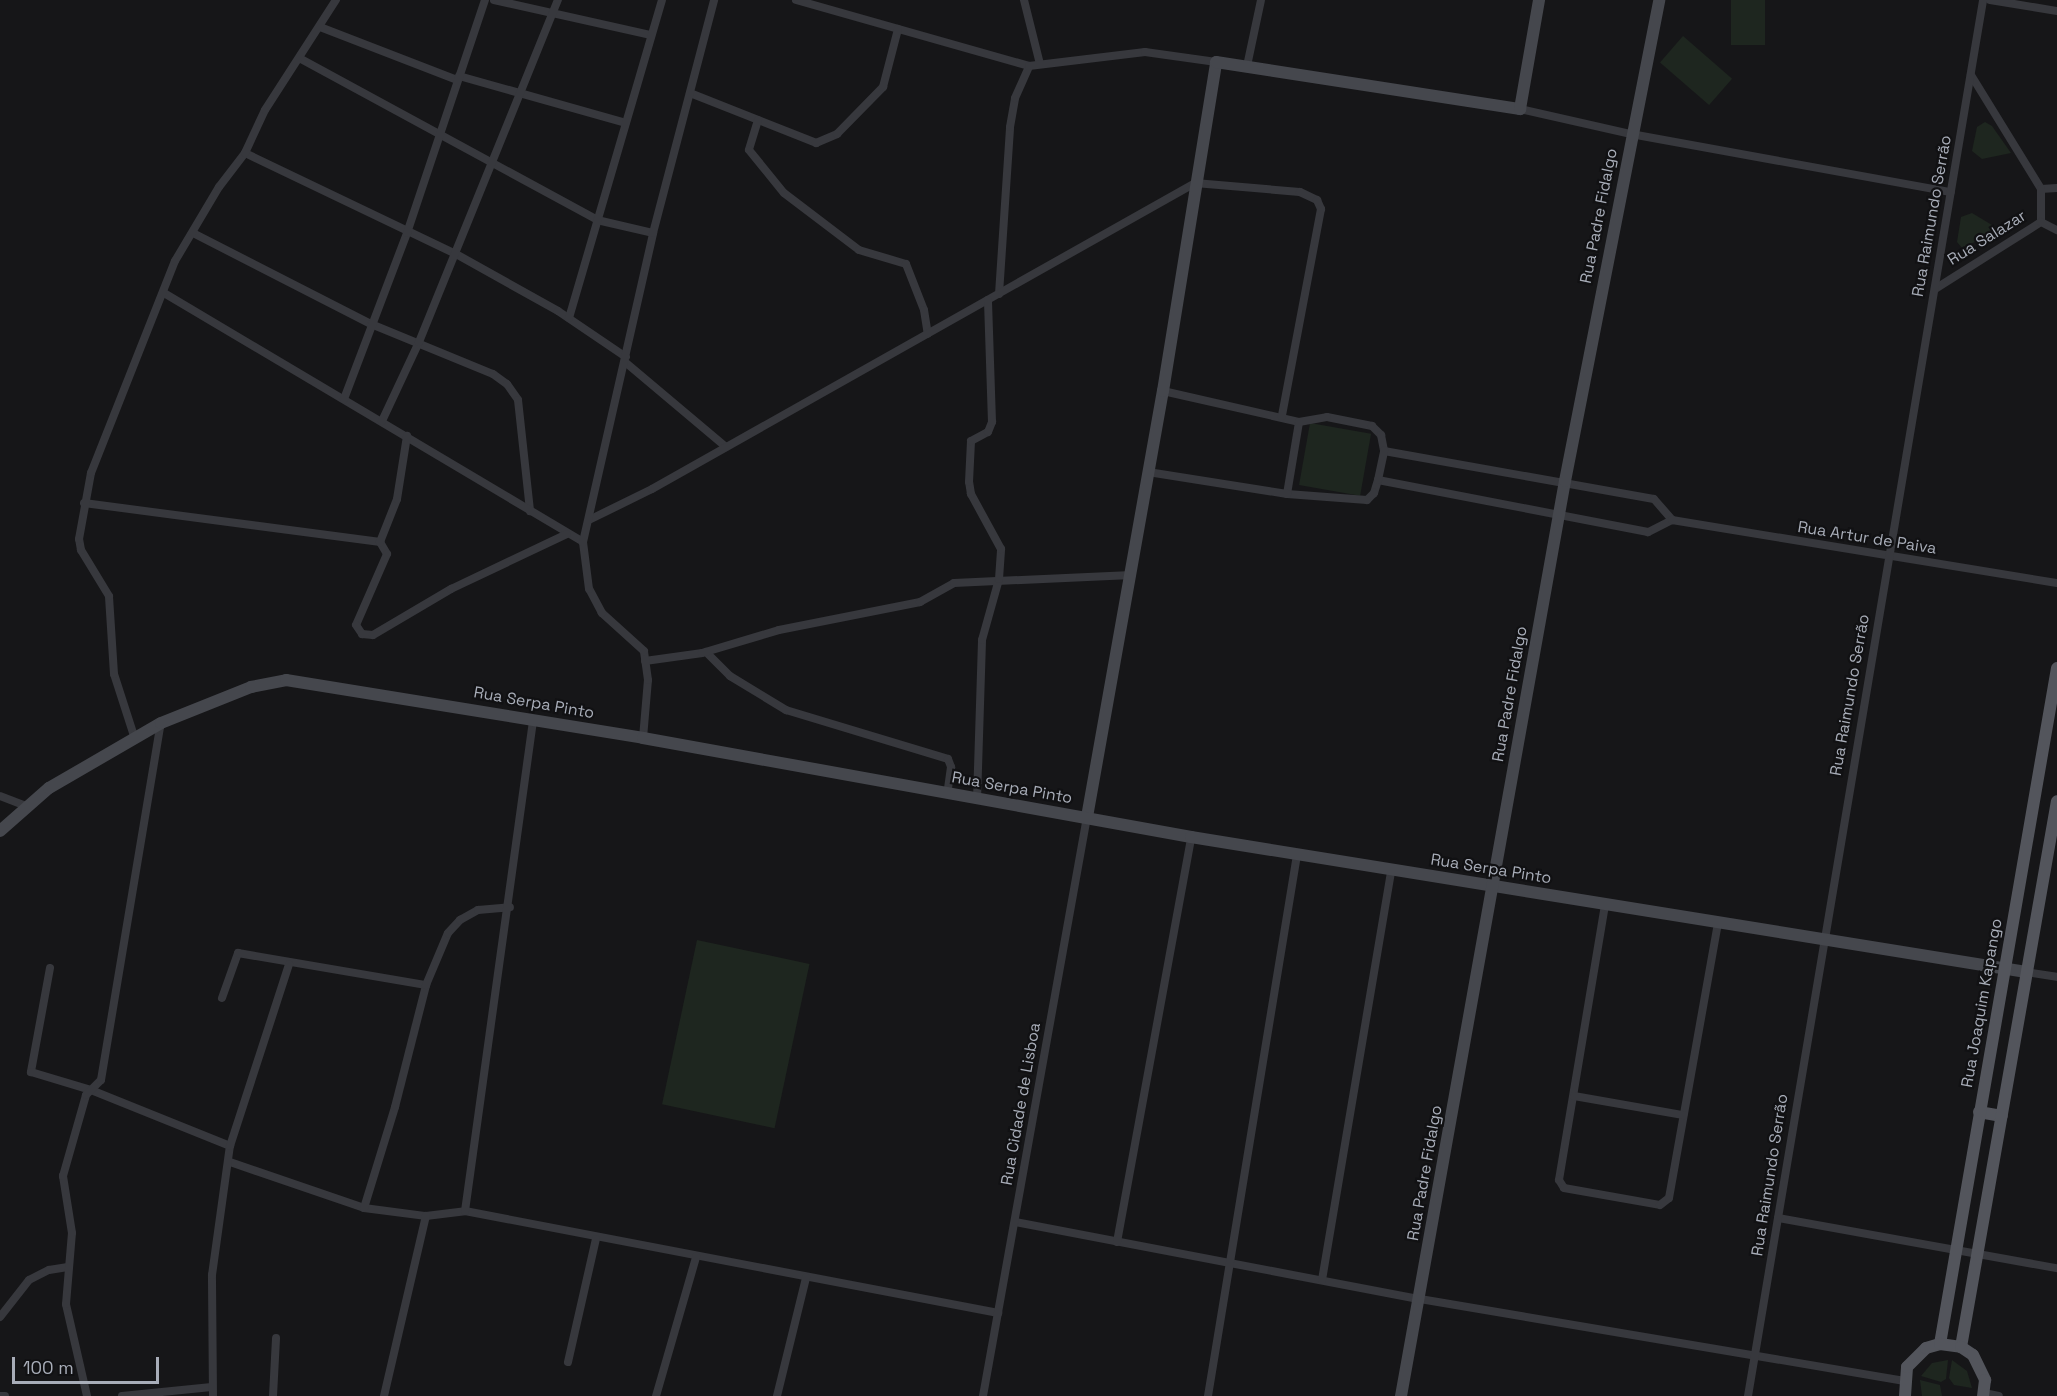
<!DOCTYPE html>
<html>
<head>
<meta charset="utf-8">
<style>
  body { margin:0 }
  #map { position:relative; width:2057px; height:1396px; overflow:hidden; background:#161618; font-family:"Space Grotesk",sans-serif }
  div>[style] { position:absolute }
  .green>* { inset:0; background:#1e261f; transform-origin:0 0 }
  .street>* { height:8px; margin:-4px; padding:0 4px; transform-origin:4px; border-radius:4px; background:#37383d }
  .secondary>* { height:12px; margin:-6px; padding:0 6px; transform-origin:6px; border-radius:6px; background:#45474d }
  .primary>* { height:12px; margin:-6px; padding:0 6px; transform-origin:6px; border-radius:6px; background:#53555c }
  span { translate:-50% -50%; white-space:nowrap; text-align:center; line-height:1.15; -webkit-text-stroke:4.5px #111113; paint-order:stroke }
  .street-label { font-size:16px; color:#a8adb8 }
  .scale { position:absolute; left:12px; top:1357px; width:147px; height:27px; box-sizing:border-box; border:3px solid #a8adb8; border-top:0; padding-left:8px; font-size:18px; line-height:21px; white-space:nowrap; color:#a8adb8; -webkit-text-stroke:4px #111113; paint-order:stroke }
</style>
</head>
<body>
<div id="map">
  <div class="green">
    <i style="left:1731px;top:0;width:34px;height:45px"></i>
    <i style="left:1683px;top:36px;width:65px;height:35px;rotate:41deg"></i>
    <i style="clip-path:polygon(1985px 122px,1992px 126px,2011px 153px,1982px 159px,1972px 151px,1977px 127px)"></i>
    <i style="clip-path:polygon(1972px 213px,1997px 228px,1963px 249px,1957px 242px,1961px 217px)"></i>
    <i style="left:1310px;top:423px;width:62px;height:63px;rotate:10deg"></i>
    <i style="left:697px;top:940px;width:115px;height:168px;rotate:12deg"></i>
    <i style="clip-path:polygon(1948px 1360px,1946px 1379px,1941px 1382px,1921px 1376px,1932px 1363px)"></i>
    <i style="clip-path:polygon(1952px 1360px,1967px 1371px,1972px 1388px,1954px 1385px,1949px 1378px)"></i>
    <i style="clip-path:polygon(1920px 1380px,1940px 1385px,1942px 1396px,1922px 1396px)"></i>
  </div>
  <div class="street">
    <i style="left:494px;top:0;width:161px;rotate:12.6deg"></i>
    <i style="left:796px;top:0;width:242px;rotate:15.8deg"></i>
    <i style="left:1024px;top:0;width:66px;rotate:76deg"></i>
    <i style="left:1990px;top:0;width:68px;rotate:9.3deg"></i>
    <i style="left:320px;top:27px;width:147px;rotate:21.1deg"></i>
    <i style="left:301px;top:59px;width:337px;rotate:28.5deg"></i>
    <i style="left:597px;top:220px;width:57px;rotate:13.1deg"></i>
    <i style="left:1247px;top:66px;width:67px;rotate:-78deg"></i>
    <i style="left:1971px;top:75px;width:134px;rotate:58.4deg"></i>
    <i style="left:2041px;top:189px;width:16px;rotate:-4deg"></i>
    <i style="left:459px;top:76px;width:173px;rotate:15.7deg"></i>
    <i style="left:690px;top:93px;width:136px;rotate:21.6deg"></i>
    <i style="left:816px;top:143px;width:23px;rotate:-23deg"></i>
    <i style="left:837px;top:134px;width:66px;rotate:-45.6deg"></i>
    <i style="left:883px;top:87px;width:60px;rotate:-75.5deg"></i>
    <i style="left:1520px;top:109px;width:114px;rotate:12.7deg"></i>
    <i style="left:1631px;top:134px;width:325px;rotate:10.3deg"></i>
    <i style="left:758px;top:120px;width:31px;rotate:107deg"></i>
    <i style="left:749px;top:150px;width:55px;rotate:50.9deg"></i>
    <i style="left:784px;top:193px;width:94px;rotate:37.2deg"></i>
    <i style="left:859px;top:250px;width:49px;rotate:16.6deg"></i>
    <i style="left:906px;top:264px;width:49px;rotate:68.6deg"></i>
    <i style="left:924px;top:310px;width:24px;rotate:81deg"></i>
    <i style="left:245px;top:153px;width:234px;rotate:25.6deg"></i>
    <i style="left:456px;top:254px;width:117px;rotate:29.2deg"></i>
    <i style="left:558px;top:311px;width:82px;rotate:34.1deg"></i>
    <i style="left:2041px;top:222px;width:33px;rotate:-90deg"></i>
    <i style="left:193px;top:233px;width:200px;rotate:27.1deg"></i>
    <i style="left:371px;top:324px;width:132px;rotate:22.3deg"></i>
    <i style="left:493px;top:374px;width:17px;rotate:36deg"></i>
    <i style="left:507px;top:384px;width:19px;rotate:55deg"></i>
    <i style="left:518px;top:400px;width:112px;rotate:83.8deg"></i>
    <i style="left:1935px;top:289px;width:125px;rotate:-32.3deg"></i>
    <i style="left:2041px;top:222px;width:18px;rotate:27deg"></i>
    <i style="left:164px;top:293px;width:487px;rotate:30.7deg"></i>
    <i style="left:999px;top:294px;width:167px;rotate:-86.2deg"></i>
    <i style="left:1010px;top:127px;width:29px;rotate:-80deg"></i>
    <i style="left:1015px;top:98px;width:35px;rotate:-66deg"></i>
    <i style="left:1029px;top:66px;width:117px;rotate:-6.9deg"></i>
    <i style="left:1145px;top:52px;width:72px;rotate:8deg"></i>
    <i style="left:569px;top:318px;width:331px;rotate:-73.7deg"></i>
    <i style="left:625px;top:362px;width:132px;rotate:40.1deg"></i>
    <i style="left:1163px;top:391px;width:139px;rotate:12.8deg"></i>
    <i style="left:344px;top:399px;width:178px;rotate:-69.2deg"></i>
    <i style="left:407px;top:233px;width:246px;rotate:-71.5deg"></i>
    <i style="left:1327px;top:417px;width:46px;rotate:11.3deg"></i>
    <i style="left:1372px;top:426px;width:13px;rotate:45deg"></i>
    <i style="left:1381px;top:435px;width:16px;rotate:79deg"></i>
    <i style="left:1384px;top:451px;width:274px;rotate:10.1deg"></i>
    <i style="left:1654px;top:499px;width:28px;rotate:49deg"></i>
    <i style="left:1672px;top:520px;width:27px;rotate:153deg"></i>
    <i style="left:1648px;top:532px;width:275px;rotate:-169.1deg"></i>
    <i style="left:1378px;top:480px;width:14px;rotate:107deg"></i>
    <i style="left:1374px;top:493px;width:10px;rotate:135deg"></i>
    <i style="left:1367px;top:500px;width:80px;rotate:-175.7deg"></i>
    <i style="left:1287px;top:494px;width:73px;rotate:-80.5deg"></i>
    <i style="left:1299px;top:422px;width:28px;rotate:-10deg"></i>
    <i style="left:382px;top:421px;width:87px;rotate:-64.9deg"></i>
    <i style="left:419px;top:342px;width:369px;rotate:-67.9deg"></i>
    <i style="left:1148px;top:472px;width:141px;rotate:9deg"></i>
    <i style="left:1378px;top:480px;width:30px;rotate:-78deg"></i>
    <i style="left:84px;top:503px;width:299px;rotate:7.5deg"></i>
    <i style="left:591px;top:519px;width:68px;rotate:-26.2deg"></i>
    <i style="left:652px;top:489px;width:623px;rotate:-29.4deg"></i>
    <i style="left:1195px;top:183px;width:105px;rotate:4.9deg"></i>
    <i style="left:1300px;top:192px;width:19px;rotate:25deg"></i>
    <i style="left:1317px;top:200px;width:10px;rotate:66deg"></i>
    <i style="left:1321px;top:209px;width:211px;rotate:100.7deg"></i>
    <i style="left:1672px;top:520px;width:390px;rotate:9.3deg"></i>
    <i style="left:380px;top:542px;width:14px;rotate:60deg"></i>
    <i style="left:387px;top:554px;width:77px;rotate:113.6deg"></i>
    <i style="left:356px;top:625px;width:11px;rotate:56deg"></i>
    <i style="left:362px;top:634px;width:11px;rotate:5deg"></i>
    <i style="left:373px;top:635px;width:91px;rotate:-30.5deg"></i>
    <i style="left:451px;top:589px;width:128px;rotate:-25.4deg"></i>
    <i style="left:380px;top:542px;width:46px;rotate:-68.4deg"></i>
    <i style="left:397px;top:499px;width:64px;rotate:-81deg"></i>
    <i style="left:706px;top:652px;width:34px;rotate:45deg"></i>
    <i style="left:730px;top:676px;width:66px;rotate:31.3deg"></i>
    <i style="left:786px;top:710px;width:169px;rotate:16.8deg"></i>
    <i style="left:948px;top:759px;width:9px;rotate:69deg"></i>
    <i style="left:951px;top:767px;width:27px;rotate:98deg"></i>
    <i style="left:645px;top:661px;width:58px;rotate:-8deg"></i>
    <i style="left:702px;top:653px;width:80px;rotate:-16.6deg"></i>
    <i style="left:779px;top:630px;width:144px;rotate:-11.2deg"></i>
    <i style="left:920px;top:602px;width:39px;rotate:-29deg"></i>
    <i style="left:954px;top:583px;width:178px;rotate:-2.6deg"></i>
    <i style="left:643px;top:738px;width:58px;rotate:-85.1deg"></i>
    <i style="left:648px;top:680px;width:29px;rotate:-98deg"></i>
    <i style="left:644px;top:651px;width:57px;rotate:-137.9deg"></i>
    <i style="left:602px;top:613px;width:27px;rotate:-118deg"></i>
    <i style="left:589px;top:589px;width:47px;rotate:-97.3deg"></i>
    <i style="left:583px;top:542px;width:317px;rotate:-77.2deg"></i>
    <i style="left:653px;top:233px;width:241px;rotate:-75.3deg"></i>
    <i style="left:135px;top:739px;width:68px;rotate:-107.9deg"></i>
    <i style="left:114px;top:674px;width:78px;rotate:-93.7deg"></i>
    <i style="left:109px;top:596px;width:54px;rotate:-121.3deg"></i>
    <i style="left:81px;top:550px;width:11px;rotate:-100deg"></i>
    <i style="left:79px;top:539px;width:67px;rotate:-79.7deg"></i>
    <i style="left:91px;top:473px;width:228px;rotate:-68.4deg"></i>
    <i style="left:175px;top:261px;width:86px;rotate:-59.3deg"></i>
    <i style="left:219px;top:187px;width:43px;rotate:-52.6deg"></i>
    <i style="left:245px;top:153px;width:47px;rotate:-65.1deg"></i>
    <i style="left:265px;top:110px;width:131px;rotate:-57.2deg"></i>
    <i style="left:0;top:796px;width:30px;rotate:21deg"></i>
    <i style="left:977px;top:800px;width:160px;rotate:-88.2deg"></i>
    <i style="left:982px;top:640px;width:63px;rotate:-74.4deg"></i>
    <i style="left:999px;top:579px;width:30px;rotate:-86deg"></i>
    <i style="left:1001px;top:549px;width:63px;rotate:-118.6deg"></i>
    <i style="left:971px;top:494px;width:12px;rotate:-99deg"></i>
    <i style="left:969px;top:482px;width:41px;rotate:-87.2deg"></i>
    <i style="left:971px;top:441px;width:19px;rotate:-28deg"></i>
    <i style="left:988px;top:432px;width:11px;rotate:-68deg"></i>
    <i style="left:992px;top:422px;width:122px;rotate:-91.9deg"></i>
    <i style="left:1605px;top:905px;width:279px;rotate:99.5deg"></i>
    <i style="left:1559px;top:1180px;width:9px;rotate:58deg"></i>
    <i style="left:1564px;top:1188px;width:97px;rotate:10deg"></i>
    <i style="left:1660px;top:1205px;width:11px;rotate:-38deg"></i>
    <i style="left:1669px;top:1198px;width:280px;rotate:-79.9deg"></i>
    <i style="left:50px;top:968px;width:106px;rotate:100.4deg"></i>
    <i style="left:31px;top:1072px;width:63px;rotate:16.7deg"></i>
    <i style="left:91px;top:1090px;width:150px;rotate:21.9deg"></i>
    <i style="left:2026px;top:972px;width:31px;rotate:9deg"></i>
    <i style="left:222px;top:998px;width:48px;rotate:-70.4deg"></i>
    <i style="left:238px;top:953px;width:191px;rotate:9.7deg"></i>
    <i style="left:1574px;top:1096px;width:111px;rotate:9.9deg"></i>
    <i style="left:230px;top:1162px;width:142px;rotate:18.9deg"></i>
    <i style="left:364px;top:1208px;width:63px;rotate:7.4deg"></i>
    <i style="left:426px;top:1216px;width:39px;rotate:-7deg"></i>
    <i style="left:465px;top:1211px;width:543px;rotate:10.83deg"></i>
    <i style="left:364px;top:1208px;width:106px;rotate:-72.9deg"></i>
    <i style="left:395px;top:1107px;width:126px;rotate:-75.7deg"></i>
    <i style="left:426px;top:985px;width:56px;rotate:-67.1deg"></i>
    <i style="left:448px;top:933px;width:18px;rotate:-47deg"></i>
    <i style="left:460px;top:920px;width:21px;rotate:-29deg"></i>
    <i style="left:478px;top:910px;width:32px;rotate:-5deg"></i>
    <i style="left:465px;top:1211px;width:496px;rotate:-82.1deg"></i>
    <i style="left:1778px;top:1218px;width:283px;rotate:10.2deg"></i>
    <i style="left:1015px;top:1222px;width:412px;rotate:10.8deg"></i>
    <i style="left:1420px;top:1299px;width:490px;rotate:9.6deg"></i>
    <i style="left:1117px;top:1242px;width:412px;rotate:-79.6deg"></i>
    <i style="left:1322px;top:1280px;width:416px;rotate:-80.4deg"></i>
    <i style="left:0;top:1317px;width:47px;rotate:-51.9deg"></i>
    <i style="left:29px;top:1280px;width:22px;rotate:-27deg"></i>
    <i style="left:49px;top:1270px;width:19px;rotate:-9deg"></i>
    <i style="left:568px;top:1362px;width:126px;rotate:-77.2deg"></i>
    <i style="left:1984px;top:1393px;width:15px;rotate:11deg"></i>
    <i style="left:0;top:1396px;width:5px"></i>
    <i style="left:87px;top:1396px;width:94px;rotate:-102.9deg"></i>
    <i style="left:66px;top:1304px;width:71px;rotate:-85.2deg"></i>
    <i style="left:72px;top:1233px;width:58px;rotate:-99deg"></i>
    <i style="left:63px;top:1176px;width:84px;rotate:-74.1deg"></i>
    <i style="left:86px;top:1095px;width:21px;rotate:-45deg"></i>
    <i style="left:101px;top:1080px;width:362px;rotate:-80.5deg"></i>
    <i style="left:122px;top:1396px;width:90px;rotate:-5.7deg"></i>
    <i style="left:213px;top:1396px;width:121px;rotate:-90.5deg"></i>
    <i style="left:212px;top:1275px;width:130px;rotate:-82.1deg"></i>
    <i style="left:230px;top:1146px;width:191px;rotate:-72deg"></i>
    <i style="left:273px;top:1396px;width:58px;rotate:-87deg"></i>
    <i style="left:384px;top:1396px;width:185px;rotate:-76.9deg"></i>
    <i style="left:656px;top:1396px;width:145px;rotate:-73.9deg"></i>
    <i style="left:777px;top:1396px;width:122px;rotate:-76.2deg"></i>
    <i style="left:983px;top:1396px;width:588px;rotate:-79.82deg"></i>
    <i style="left:1208px;top:1396px;width:548px;rotate:-80.66deg"></i>
    <i style="left:1748px;top:1396px;width:1416px;rotate:-80.44deg"></i>
  </div>
  <div class="secondary">
    <i style="left:1087px;top:817px;width:433px;rotate:-79.9deg"></i>
    <i style="left:1163px;top:391px;width:333px;rotate:-80.8deg"></i>
    <i style="left:1216px;top:62px;width:308px;rotate:8.8deg"></i>
    <i style="left:1520px;top:109px;width:111px;rotate:-80.1deg"></i>
    <i style="left:0;top:831px;width:65px;rotate:-41.3deg"></i>
    <i style="left:49px;top:788px;width:129px;rotate:-30.1deg"></i>
    <i style="left:161px;top:723px;width:97px;rotate:-21.8deg"></i>
    <i style="left:251px;top:687px;width:36px;rotate:-11deg"></i>
    <i style="left:286px;top:680px;width:362px;rotate:9.2deg"></i>
    <i style="left:643px;top:738px;width:557px;rotate:10.24deg"></i>
    <i style="left:1191px;top:837px;width:846px;rotate:9.18deg"></i>
    <i style="left:1401px;top:1396px;width:930px;rotate:-79.84deg"></i>
    <i style="left:1565px;top:481px;width:490px;rotate:-78.9deg"></i>
  </div>
  <div class="primary">
    <i style="left:1979px;top:1112px;width:23px;rotate:10deg"></i>
    <i style="left:1940px;top:1344px;width:686px;rotate:-80.18deg"></i>
    <i style="left:1961px;top:1347px;width:554px;rotate:-80.03deg"></i>
    <i style="left:1905px;top:1396px;width:29px;rotate:-86deg"></i>
    <i style="left:1907px;top:1367px;width:27px;rotate:-45deg"></i>
    <i style="left:1926px;top:1348px;width:15px;rotate:-16deg"></i>
    <i style="left:1940px;top:1344px;width:21px;rotate:8deg"></i>
    <i style="left:1961px;top:1347px;width:14px;rotate:34deg"></i>
    <i style="left:1973px;top:1355px;width:28px;rotate:64deg"></i>
    <i style="left:1985px;top:1380px;width:16px;rotate:97deg"></i>
  </div>
  <div class="street-label">
    <span style="left:1599px;top:216px;rotate:-79deg">Rua Padre Fidalgo</span>
    <span style="left:1932px;top:216px;rotate:-80deg">Rua Raimundo Serrão</span>
    <span style="left:1987px;top:238px;rotate:-32deg">Rua Salazar</span>
    <span style="left:1867px;top:538px;rotate:9deg">Rua Artur de Paiva</span>
    <span style="left:1510px;top:694px;rotate:-80deg">Rua Padre Fidalgo</span>
    <span style="left:1850px;top:695px;rotate:-80deg">Rua Raimundo Serrão</span>
    <span style="left:534px;top:703px;rotate:10deg">Rua Serpa Pinto</span>
    <span style="left:1012px;top:788px;rotate:10deg">Rua Serpa Pinto</span>
    <span style="left:1491px;top:869px;rotate:9deg">Rua Serpa Pinto</span>
    <span style="left:1982px;top:1003px;rotate:-80deg">Rua Joaquim Kapango</span>
    <span style="left:1021px;top:1104px;rotate:-80deg">Rua Cidade de Lisboa</span>
    <span style="left:1425px;top:1173px;rotate:-80deg">Rua Padre Fidalgo</span>
    <span style="left:1770px;top:1175px;rotate:-81deg">Rua Raimundo Serrão</span>
  </div>
  <div class="scale">100 m</div>
</div>
</body>
</html>
